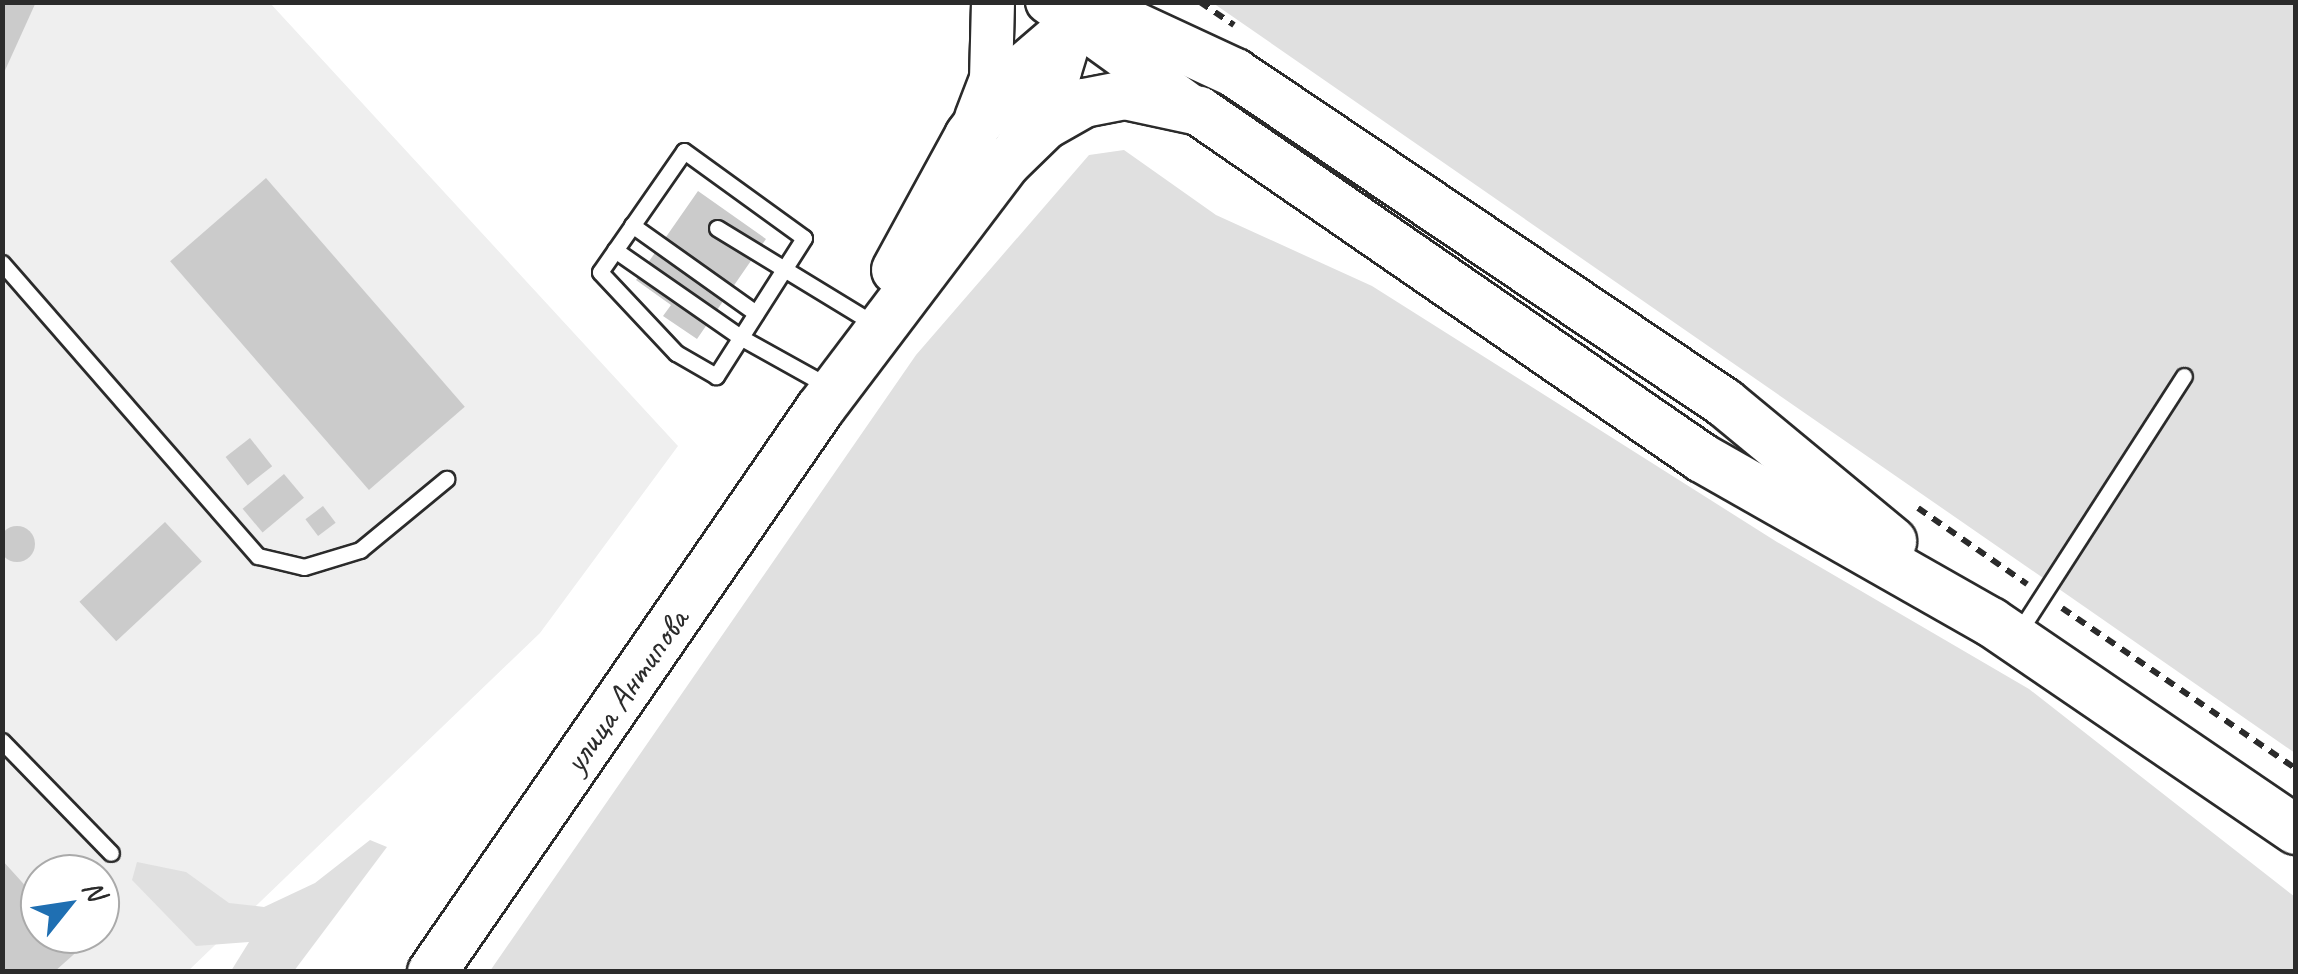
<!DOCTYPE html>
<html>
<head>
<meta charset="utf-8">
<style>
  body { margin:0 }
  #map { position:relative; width:2298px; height:974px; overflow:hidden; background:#fff; font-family:Caveat,sans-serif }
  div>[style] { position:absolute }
  .built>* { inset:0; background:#efefef }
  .green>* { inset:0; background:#e0e0e0 }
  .building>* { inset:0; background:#cbcbcb; transform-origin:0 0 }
  .round { border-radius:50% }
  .path>* { height:6px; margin-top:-3px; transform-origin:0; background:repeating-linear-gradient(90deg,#2b2b2b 0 10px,transparent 0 18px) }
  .roads { filter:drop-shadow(2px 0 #2b2b2b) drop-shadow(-2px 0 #2b2b2b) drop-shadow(0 2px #2b2b2b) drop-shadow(0 -2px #2b2b2b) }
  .service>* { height:15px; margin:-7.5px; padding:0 7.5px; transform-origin:7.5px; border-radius:7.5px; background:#fff }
  .secondary>* { height:42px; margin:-21px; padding:0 21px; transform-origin:21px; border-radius:21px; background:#fff }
  .primary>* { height:48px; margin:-24px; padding:0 24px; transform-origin:24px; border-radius:24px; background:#fff }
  span { translate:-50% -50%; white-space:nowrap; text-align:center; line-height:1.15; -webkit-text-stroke:9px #fff; paint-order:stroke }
  .street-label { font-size:35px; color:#2b2b2b }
  .frame { position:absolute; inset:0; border:5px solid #2b2b2b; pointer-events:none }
  .north { position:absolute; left:20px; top:854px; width:100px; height:100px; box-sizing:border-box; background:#fff; border:2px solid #aaa; border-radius:50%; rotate:60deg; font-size:28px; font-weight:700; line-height:40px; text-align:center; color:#2b2b2b }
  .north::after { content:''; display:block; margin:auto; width:35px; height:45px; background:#1f6fb2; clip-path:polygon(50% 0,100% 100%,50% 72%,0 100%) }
</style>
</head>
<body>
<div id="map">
  <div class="built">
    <i style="clip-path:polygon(evenodd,2px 3px,270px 3px,678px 446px,540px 633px,188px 971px,3px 971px,2px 3px,40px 874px,100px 874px,100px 934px,40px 934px,40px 874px)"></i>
  </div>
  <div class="green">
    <i style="clip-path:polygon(1213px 3px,2295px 3px,2295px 753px,2082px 605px)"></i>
    <i style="clip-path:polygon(1124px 150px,1216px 215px,1372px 286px,1777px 542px,2029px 689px,2295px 897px,2295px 971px,490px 971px,916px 355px,1089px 155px)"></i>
    <i style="clip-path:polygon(370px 840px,387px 847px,294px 971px,231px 971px,249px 942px,196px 946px,132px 880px,137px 862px,186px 872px,229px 903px,264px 907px,315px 883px)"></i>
  </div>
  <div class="building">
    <i style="clip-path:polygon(2px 2px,36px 2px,2px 77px)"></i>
    <i style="left:266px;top:178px;width:303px;height:127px;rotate:49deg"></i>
    <i style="clip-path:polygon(698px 191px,766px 239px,697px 339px,663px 316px,671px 305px,636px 280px)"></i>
    <i style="left:250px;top:438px;width:36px;height:31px;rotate:52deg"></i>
    <i style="left:284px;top:474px;width:31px;height:54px;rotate:50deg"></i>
    <i style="left:323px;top:506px;width:21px;height:22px;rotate:53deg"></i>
    <i style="left:165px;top:522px;width:54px;height:117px;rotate:47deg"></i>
    <i class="round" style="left:-1px;top:526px;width:36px;height:36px"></i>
    <i style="clip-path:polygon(2px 860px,40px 902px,40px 934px,68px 934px,81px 948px,54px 972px,2px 972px)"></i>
  </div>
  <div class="path">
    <i style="left:1200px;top:2px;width:41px;rotate:34.1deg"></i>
    <i style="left:1918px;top:508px;width:133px;rotate:34.9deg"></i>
    <i style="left:2062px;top:608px;width:284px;rotate:34.5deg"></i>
  </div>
  <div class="roads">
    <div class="service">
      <i style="left:684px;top:151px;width:148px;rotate:35.9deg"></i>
      <i style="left:804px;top:238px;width:164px;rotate:122.5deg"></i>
      <i style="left:716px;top:376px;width:46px;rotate:-150.1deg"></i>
      <i style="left:676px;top:353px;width:111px;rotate:-133.2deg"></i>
      <i style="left:600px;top:272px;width:147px;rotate:-55.2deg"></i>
      <i style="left:632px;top:225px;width:152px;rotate:35.4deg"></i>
      <i style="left:717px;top:228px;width:177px;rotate:31.4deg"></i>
      <i style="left:615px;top:250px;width:152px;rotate:34.8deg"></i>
      <i style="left:740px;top:337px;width:101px;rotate:29.1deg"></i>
      <i style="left:2px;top:263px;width:389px;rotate:48.9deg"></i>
      <i style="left:258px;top:556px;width:47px;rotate:13.4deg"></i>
      <i style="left:304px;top:567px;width:59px;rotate:-16.9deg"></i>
      <i style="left:360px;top:550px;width:112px;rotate:-39.5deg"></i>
      <i style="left:2017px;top:635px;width:308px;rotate:-57.2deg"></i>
      <i style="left:2px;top:741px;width:156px;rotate:45.8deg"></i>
    </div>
    <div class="secondary">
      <i style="left:1047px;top:2px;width:185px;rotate:35.8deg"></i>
      <i style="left:976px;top:118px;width:42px;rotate:-69deg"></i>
      <i style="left:991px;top:79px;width:77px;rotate:-88.5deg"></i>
      <i style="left:1015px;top:149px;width:90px;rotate:-60deg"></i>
      <i style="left:1060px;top:71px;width:59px;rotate:-73.1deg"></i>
    </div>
    <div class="primary">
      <i style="left:896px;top:270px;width:153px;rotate:-61.4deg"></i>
      <i style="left:969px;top:136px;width:71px;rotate:-53.6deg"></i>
      <i style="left:1011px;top:79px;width:86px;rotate:-40.7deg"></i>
      <i style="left:1076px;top:23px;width:45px;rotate:-3.8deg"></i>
      <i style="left:1121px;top:20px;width:126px;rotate:24.9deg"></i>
      <i style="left:1235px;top:73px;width:591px;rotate:33.96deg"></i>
      <i style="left:1725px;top:403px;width:217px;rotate:39.6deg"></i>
      <i style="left:432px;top:972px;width:684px;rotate:-55.43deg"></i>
      <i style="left:820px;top:409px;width:310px;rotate:-52.9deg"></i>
      <i style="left:1007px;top:162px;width:53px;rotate:-44.2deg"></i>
      <i style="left:1045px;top:125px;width:45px;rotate:-29.4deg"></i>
      <i style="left:1084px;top:103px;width:42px;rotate:-11deg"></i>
      <i style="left:1125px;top:95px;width:76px;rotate:12.2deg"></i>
      <i style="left:1199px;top:111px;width:611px;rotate:34.6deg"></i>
      <i style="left:1702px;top:458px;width:332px;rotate:29.6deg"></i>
      <i style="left:1991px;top:622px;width:369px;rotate:34.3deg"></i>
    </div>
  </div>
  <div class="street-label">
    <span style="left:626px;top:691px;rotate:-55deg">улица Антипова</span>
  </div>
  <div class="frame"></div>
  <div class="north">N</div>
</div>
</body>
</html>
